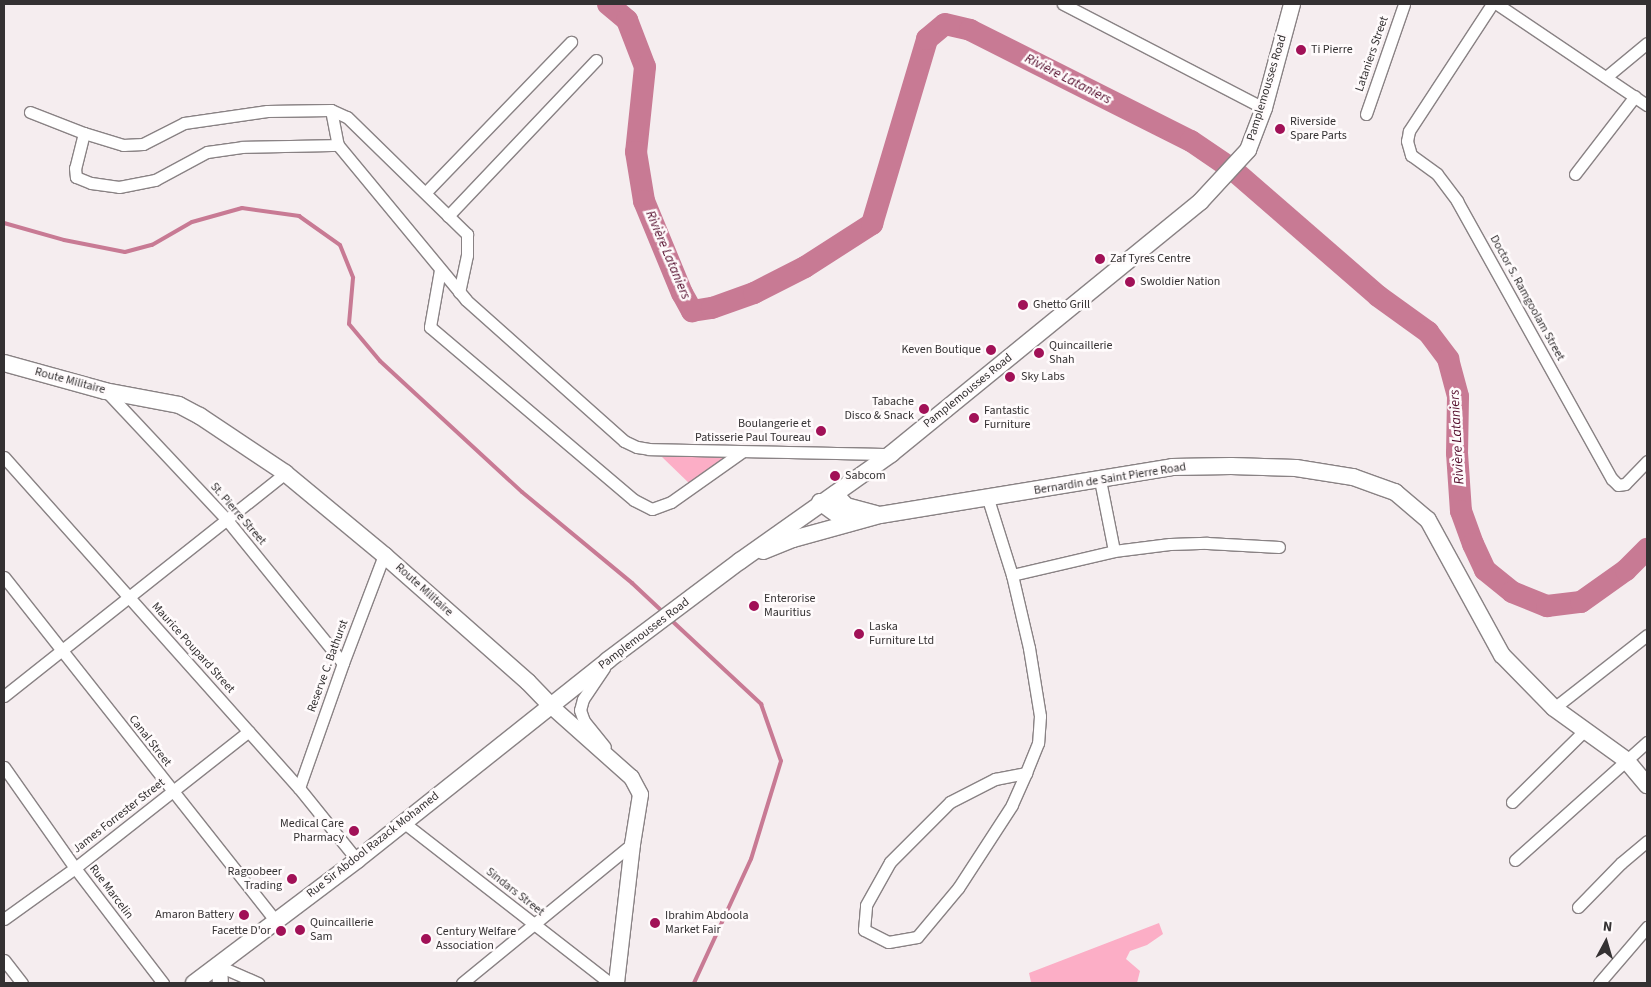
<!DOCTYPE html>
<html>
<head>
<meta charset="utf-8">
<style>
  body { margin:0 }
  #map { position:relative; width:1651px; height:987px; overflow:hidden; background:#f5edef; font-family:"Source Sans 3",sans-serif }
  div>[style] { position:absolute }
  .green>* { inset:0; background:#fcaec6 }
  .stream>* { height:4px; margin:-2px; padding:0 2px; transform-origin:2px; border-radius:2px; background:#c87a94 }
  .river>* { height:22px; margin:-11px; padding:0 11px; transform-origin:11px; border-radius:11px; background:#c87a94 }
  .roads { filter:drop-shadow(1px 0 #898284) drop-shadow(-1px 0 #898284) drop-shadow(0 1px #898284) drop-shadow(0 -1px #898284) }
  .minor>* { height:11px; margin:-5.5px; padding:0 5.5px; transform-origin:5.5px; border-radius:5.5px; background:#fff }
  .tertiary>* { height:15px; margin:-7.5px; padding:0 7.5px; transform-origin:7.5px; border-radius:7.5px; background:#fff }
  .secondary>* { height:16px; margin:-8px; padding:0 8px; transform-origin:8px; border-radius:8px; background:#fff }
  .dots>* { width:14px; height:14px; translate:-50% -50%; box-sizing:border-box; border:2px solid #fffbfc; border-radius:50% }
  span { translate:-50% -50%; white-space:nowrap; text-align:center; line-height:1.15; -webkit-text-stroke:5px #fffbfc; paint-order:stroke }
  .poi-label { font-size:12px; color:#343132 }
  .left { translate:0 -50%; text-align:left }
  .right { translate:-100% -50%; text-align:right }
  .street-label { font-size:12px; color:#343132 }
  .water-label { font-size:14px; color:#550e2d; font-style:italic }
  .frame { position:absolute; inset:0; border:5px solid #343132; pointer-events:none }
  .north { position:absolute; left:1581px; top:917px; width:50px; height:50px; -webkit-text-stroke:4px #fffbfc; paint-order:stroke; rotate:6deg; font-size:14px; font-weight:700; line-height:20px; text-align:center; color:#343132 }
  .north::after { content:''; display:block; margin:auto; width:18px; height:22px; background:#343132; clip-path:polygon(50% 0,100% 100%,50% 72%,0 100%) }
</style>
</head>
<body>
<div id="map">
  <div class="green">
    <i style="clip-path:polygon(662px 457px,719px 457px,724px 459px,692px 486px)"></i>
    <i style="clip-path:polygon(1159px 923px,1163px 934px,1147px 945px,1130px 951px,1126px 959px,1140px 971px,1137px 983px,1031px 982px,1029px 973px)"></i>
  </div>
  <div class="stream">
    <i style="left:4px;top:223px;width:62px;rotate:15.8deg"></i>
    <i style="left:64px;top:240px;width:62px;rotate:11.1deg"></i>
    <i style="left:125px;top:252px;width:28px;rotate:-15deg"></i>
    <i style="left:152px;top:245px;width:46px;rotate:-29.9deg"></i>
    <i style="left:192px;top:222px;width:52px;rotate:-15.6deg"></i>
    <i style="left:242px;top:208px;width:58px;rotate:8deg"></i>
    <i style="left:299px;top:216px;width:50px;rotate:35.3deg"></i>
    <i style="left:340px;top:245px;width:35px;rotate:68deg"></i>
    <i style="left:353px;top:278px;width:46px;rotate:95deg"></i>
    <i style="left:349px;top:324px;width:48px;rotate:50deg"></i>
    <i style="left:380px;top:361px;width:193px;rotate:42.7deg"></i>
    <i style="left:522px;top:492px;width:143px;rotate:39.6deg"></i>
    <i style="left:632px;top:583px;width:42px;rotate:43.1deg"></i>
    <i style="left:670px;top:619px;width:125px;rotate:43deg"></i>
    <i style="left:761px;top:704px;width:60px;rotate:70.7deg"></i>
    <i style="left:781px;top:761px;width:102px;rotate:107deg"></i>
    <i style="left:751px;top:859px;width:136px;rotate:114.7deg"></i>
  </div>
  <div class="river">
    <i style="left:608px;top:4px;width:25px;rotate:40deg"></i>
    <i style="left:627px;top:20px;width:50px;rotate:69deg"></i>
    <i style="left:645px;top:67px;width:85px;rotate:96deg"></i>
    <i style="left:636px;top:152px;width:50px;rotate:80.7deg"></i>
    <i style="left:644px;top:201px;width:100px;rotate:67.6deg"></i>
    <i style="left:682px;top:293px;width:21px;rotate:61deg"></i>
    <i style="left:692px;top:311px;width:20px;rotate:-9deg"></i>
    <i style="left:712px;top:308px;width:45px;rotate:-19.7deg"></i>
    <i style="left:754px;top:293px;width:57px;rotate:-27deg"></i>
    <i style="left:805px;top:267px;width:80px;rotate:-32.7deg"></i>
    <i style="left:872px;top:224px;width:193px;rotate:-73.4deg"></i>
    <i style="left:927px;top:39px;width:23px;rotate:-40deg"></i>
    <i style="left:945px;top:24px;width:26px;rotate:13deg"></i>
    <i style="left:970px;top:30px;width:247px;rotate:26.7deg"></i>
    <i style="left:1191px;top:141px;width:50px;rotate:34.3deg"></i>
    <i style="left:1232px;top:169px;width:194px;rotate:41deg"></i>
    <i style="left:1378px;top:296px;width:62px;rotate:35.8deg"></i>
    <i style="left:1428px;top:332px;width:34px;rotate:53deg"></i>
    <i style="left:1448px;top:359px;width:39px;rotate:75deg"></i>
    <i style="left:1458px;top:397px;width:56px;rotate:91deg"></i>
    <i style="left:1457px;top:453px;width:58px;rotate:86.1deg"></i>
    <i style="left:1461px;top:511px;width:35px;rotate:70deg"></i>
    <i style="left:1473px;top:544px;width:29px;rotate:65deg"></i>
    <i style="left:1485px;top:570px;width:35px;rotate:39deg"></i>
    <i style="left:1512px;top:592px;width:38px;rotate:22deg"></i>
    <i style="left:1547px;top:606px;width:34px;rotate:-7deg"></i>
    <i style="left:1581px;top:602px;width:55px;rotate:-35.4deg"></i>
    <i style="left:1626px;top:570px;width:30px;rotate:-45deg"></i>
  </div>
  <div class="roads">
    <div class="minor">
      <i style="left:1063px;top:4px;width:226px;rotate:27.4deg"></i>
      <i style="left:1492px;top:4px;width:152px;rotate:123.2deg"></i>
      <i style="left:1409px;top:131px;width:10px;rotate:101deg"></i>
      <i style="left:1407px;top:141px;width:15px;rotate:74deg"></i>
      <i style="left:1411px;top:155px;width:32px;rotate:36deg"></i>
      <i style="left:1437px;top:174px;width:34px;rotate:53deg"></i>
      <i style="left:1457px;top:201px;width:318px;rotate:60.9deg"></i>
      <i style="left:1612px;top:479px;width:8px;rotate:45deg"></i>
      <i style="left:1618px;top:485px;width:7px;rotate:-8deg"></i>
      <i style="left:1625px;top:484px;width:32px;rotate:-46deg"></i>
      <i style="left:1497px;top:4px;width:181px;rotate:34deg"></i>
      <i style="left:1606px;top:77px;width:53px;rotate:-39.7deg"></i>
      <i style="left:331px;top:110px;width:36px;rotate:79deg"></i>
      <i style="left:338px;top:145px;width:201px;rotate:50.4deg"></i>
      <i style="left:466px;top:300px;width:212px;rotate:41.7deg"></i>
      <i style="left:624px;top:441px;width:14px;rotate:25deg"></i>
      <i style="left:637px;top:447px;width:12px;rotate:9deg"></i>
      <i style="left:649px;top:449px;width:242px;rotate:1.2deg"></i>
      <i style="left:30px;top:112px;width:58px;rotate:21.3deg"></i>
      <i style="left:84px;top:133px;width:41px;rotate:17.1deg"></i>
      <i style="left:123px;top:145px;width:20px;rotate:-3deg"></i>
      <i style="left:143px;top:144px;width:46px;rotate:-27.1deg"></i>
      <i style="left:184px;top:123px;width:84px;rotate:-8.2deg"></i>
      <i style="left:267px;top:111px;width:64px;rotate:-0.9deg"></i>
      <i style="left:331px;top:110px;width:17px;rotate:24deg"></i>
      <i style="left:347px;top:117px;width:168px;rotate:44.3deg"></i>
      <i style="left:467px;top:234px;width:21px;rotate:90deg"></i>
      <i style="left:467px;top:255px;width:38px;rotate:102deg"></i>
      <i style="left:1366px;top:114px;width:116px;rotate:-70.9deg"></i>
      <i style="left:84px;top:133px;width:36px;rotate:104deg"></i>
      <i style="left:75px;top:168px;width:9px;rotate:84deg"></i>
      <i style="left:76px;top:177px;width:16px;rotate:22deg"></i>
      <i style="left:91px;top:183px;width:28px;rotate:8deg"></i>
      <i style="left:119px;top:187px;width:37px;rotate:-11deg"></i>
      <i style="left:155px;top:180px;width:59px;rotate:-28.3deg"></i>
      <i style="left:207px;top:152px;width:35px;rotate:-8deg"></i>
      <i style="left:242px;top:147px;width:96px;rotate:-1.2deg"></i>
      <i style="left:1575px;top:174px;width:98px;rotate:-52.4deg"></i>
      <i style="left:426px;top:192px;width:209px;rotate:-46deg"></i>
      <i style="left:448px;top:216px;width:215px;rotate:-46.5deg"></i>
      <i style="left:440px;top:270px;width:58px;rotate:100deg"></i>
      <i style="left:430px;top:327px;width:267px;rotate:40.3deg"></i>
      <i style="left:634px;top:500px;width:20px;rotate:27deg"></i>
      <i style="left:652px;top:509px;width:20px;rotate:-20deg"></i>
      <i style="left:671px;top:502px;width:87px;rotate:-35.2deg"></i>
      <i style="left:106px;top:391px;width:177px;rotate:46.8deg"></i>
      <i style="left:227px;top:520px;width:184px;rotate:51deg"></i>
      <i style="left:4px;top:457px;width:443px;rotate:48.3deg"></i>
      <i style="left:299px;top:788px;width:92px;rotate:51.1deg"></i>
      <i style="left:1100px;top:480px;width:72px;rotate:78.8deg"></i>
      <i style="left:988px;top:499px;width:80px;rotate:72.5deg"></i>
      <i style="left:1012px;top:575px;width:75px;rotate:76.9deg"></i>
      <i style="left:1029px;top:648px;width:69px;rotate:80.8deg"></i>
      <i style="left:1040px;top:716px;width:27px;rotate:94deg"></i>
      <i style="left:1038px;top:743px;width:32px;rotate:112deg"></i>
      <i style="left:1026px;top:773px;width:35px;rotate:114deg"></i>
      <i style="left:1012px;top:805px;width:99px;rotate:123deg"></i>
      <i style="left:958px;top:888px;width:64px;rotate:129.9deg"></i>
      <i style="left:917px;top:937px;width:29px;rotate:170deg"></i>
      <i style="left:888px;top:942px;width:27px;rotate:-153deg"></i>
      <i style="left:864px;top:930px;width:25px;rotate:-85deg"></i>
      <i style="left:866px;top:905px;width:49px;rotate:-60.8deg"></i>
      <i style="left:890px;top:862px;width:85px;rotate:-45deg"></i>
      <i style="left:950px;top:802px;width:51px;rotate:-27.1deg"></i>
      <i style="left:995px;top:779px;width:32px;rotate:-11deg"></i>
      <i style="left:1012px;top:575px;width:105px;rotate:-13.2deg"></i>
      <i style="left:1114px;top:551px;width:56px;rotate:-7.1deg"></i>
      <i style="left:1170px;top:544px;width:37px;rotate:-2deg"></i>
      <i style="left:1207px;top:543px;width:72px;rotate:3.2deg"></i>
      <i style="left:4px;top:577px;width:439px;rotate:51.7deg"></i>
      <i style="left:604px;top:668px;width:37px;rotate:124deg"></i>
      <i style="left:583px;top:699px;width:11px;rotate:105deg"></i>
      <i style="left:580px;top:710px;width:12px;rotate:70deg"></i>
      <i style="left:584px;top:721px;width:33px;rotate:51deg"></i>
      <i style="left:4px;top:696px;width:359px;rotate:-38.4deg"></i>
      <i style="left:1554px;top:708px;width:118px;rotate:-38.1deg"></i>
      <i style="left:4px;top:767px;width:123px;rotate:54.9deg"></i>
      <i style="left:75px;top:868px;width:145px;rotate:52.6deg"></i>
      <i style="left:299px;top:788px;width:133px;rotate:-70.6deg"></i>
      <i style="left:343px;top:663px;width:116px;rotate:-69.2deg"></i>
      <i style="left:1512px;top:802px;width:103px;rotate:-44.6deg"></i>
      <i style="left:403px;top:822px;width:262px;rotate:37.9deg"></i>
      <i style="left:1515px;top:860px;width:177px;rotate:-41.8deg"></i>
      <i style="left:1578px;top:907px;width:62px;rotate:-45.7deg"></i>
      <i style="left:1621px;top:863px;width:34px;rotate:-40deg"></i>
      <i style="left:4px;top:919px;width:87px;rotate:-35.7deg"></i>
      <i style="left:75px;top:868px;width:221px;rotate:-38.2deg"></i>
      <i style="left:4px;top:960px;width:29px;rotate:52deg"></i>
      <i style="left:219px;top:966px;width:43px;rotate:23.6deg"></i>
      <i style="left:462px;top:983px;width:220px;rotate:-39.3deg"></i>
      <i style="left:1599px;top:983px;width:74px;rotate:-49.4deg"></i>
    </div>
    <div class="tertiary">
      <i style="left:551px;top:706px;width:107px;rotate:41.6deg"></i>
      <i style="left:631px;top:777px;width:19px;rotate:62deg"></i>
      <i style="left:640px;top:794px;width:51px;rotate:99.1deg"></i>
      <i style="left:632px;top:844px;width:140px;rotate:96.6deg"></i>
      <i style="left:219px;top:966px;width:17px;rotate:87deg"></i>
    </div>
    <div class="secondary">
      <i style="left:4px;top:363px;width:105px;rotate:15.5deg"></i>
      <i style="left:105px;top:391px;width:75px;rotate:10.7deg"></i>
      <i style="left:179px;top:405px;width:24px;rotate:28deg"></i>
      <i style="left:200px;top:416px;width:102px;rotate:33.8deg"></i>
      <i style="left:285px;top:473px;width:129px;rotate:39.6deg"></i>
      <i style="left:384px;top:555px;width:192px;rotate:41.4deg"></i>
      <i style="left:528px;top:682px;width:33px;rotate:46deg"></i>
      <i style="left:835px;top:494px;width:16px;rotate:47deg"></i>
      <i style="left:846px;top:506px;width:31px;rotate:15deg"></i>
      <i style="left:820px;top:502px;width:36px;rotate:36deg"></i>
      <i style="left:763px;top:551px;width:32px;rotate:-22deg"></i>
      <i style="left:793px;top:539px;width:90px;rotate:-15.4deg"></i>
      <i style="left:880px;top:515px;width:296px;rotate:-9.3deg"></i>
      <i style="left:1172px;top:467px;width:59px;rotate:-1deg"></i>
      <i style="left:1231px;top:466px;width:65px;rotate:1.8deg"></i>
      <i style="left:1296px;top:468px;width:58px;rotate:9deg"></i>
      <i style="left:1353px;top:477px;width:45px;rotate:19.7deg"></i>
      <i style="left:1395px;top:492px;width:43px;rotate:40.3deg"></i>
      <i style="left:1428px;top:520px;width:154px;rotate:61.3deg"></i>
      <i style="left:1502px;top:655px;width:74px;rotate:45.5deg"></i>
      <i style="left:1554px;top:708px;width:89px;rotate:35.8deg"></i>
      <i style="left:1626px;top:760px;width:33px;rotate:50deg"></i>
      <i style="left:194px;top:983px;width:204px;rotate:-37deg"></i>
      <i style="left:357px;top:860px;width:321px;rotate:-38.5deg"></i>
      <i style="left:608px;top:660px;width:165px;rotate:-36.9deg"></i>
      <i style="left:740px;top:561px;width:185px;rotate:-35.3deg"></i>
      <i style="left:891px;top:454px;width:399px;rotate:-39.2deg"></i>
      <i style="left:1200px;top:202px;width:71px;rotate:-47.3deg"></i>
      <i style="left:1248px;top:150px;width:45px;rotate:-69.1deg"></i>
      <i style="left:1264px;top:108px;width:108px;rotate:-74.9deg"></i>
    </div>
  </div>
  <div class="dots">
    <i style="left:1301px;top:50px;background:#a11157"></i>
    <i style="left:1280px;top:129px;background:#a11157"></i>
    <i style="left:1100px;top:259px;background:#a11157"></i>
    <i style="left:1130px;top:282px;background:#a11157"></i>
    <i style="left:1023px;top:305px;background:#a11157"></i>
    <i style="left:991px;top:350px;background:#a11157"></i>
    <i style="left:1039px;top:353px;background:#a11157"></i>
    <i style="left:1010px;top:377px;background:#a11157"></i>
    <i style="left:924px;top:409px;background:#a11157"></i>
    <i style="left:974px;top:418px;background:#a11157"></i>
    <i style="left:821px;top:431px;background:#a11157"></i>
    <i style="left:835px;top:476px;background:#a11157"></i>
    <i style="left:754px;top:606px;background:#a11157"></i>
    <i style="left:859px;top:634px;background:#a11157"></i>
    <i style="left:354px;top:831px;background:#a11157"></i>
    <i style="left:292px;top:879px;background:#a11157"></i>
    <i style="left:244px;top:915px;background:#a11157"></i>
    <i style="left:655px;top:923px;background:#a11157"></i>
    <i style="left:300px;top:930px;background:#a11157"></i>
    <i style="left:281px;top:931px;background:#a11157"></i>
    <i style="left:426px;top:939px;background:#a11157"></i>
  </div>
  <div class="poi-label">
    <span class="left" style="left:1311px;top:50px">Ti Pierre</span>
    <span class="left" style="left:1290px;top:129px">Riverside<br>Spare Parts</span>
    <span class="left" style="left:1110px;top:259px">Zaf Tyres Centre</span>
    <span class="left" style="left:1140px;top:282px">Swoldier Nation</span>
    <span class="left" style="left:1033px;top:305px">Ghetto Grill</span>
    <span class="left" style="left:1049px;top:353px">Quincaillerie<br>Shah</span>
    <span class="right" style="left:981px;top:350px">Keven Boutique</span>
    <span class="left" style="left:1021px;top:377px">Sky Labs</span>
    <span class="right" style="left:914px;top:409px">Tabache<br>Disco &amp; Snack</span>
    <span class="left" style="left:984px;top:418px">Fantastic<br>Furniture</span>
    <span class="right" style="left:811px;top:431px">Boulangerie et<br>Patisserie Paul Toureau</span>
    <span class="left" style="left:845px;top:476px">Sabcom</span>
    <span class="left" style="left:764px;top:606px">Enterorise<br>Mauritius</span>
    <span class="left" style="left:869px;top:634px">Laska<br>Furniture Ltd</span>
    <span class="right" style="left:344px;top:831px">Medical Care<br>Pharmacy</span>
    <span class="right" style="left:282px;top:879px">Ragoobeer<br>Trading</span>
    <span class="right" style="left:234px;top:915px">Amaron Battery</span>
    <span class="left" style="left:665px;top:923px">Ibrahim Abdoola<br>Market Fair</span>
    <span class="left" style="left:310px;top:930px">Quincaillerie<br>Sam</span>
    <span class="right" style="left:271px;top:931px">Facette D'or</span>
    <span class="left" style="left:436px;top:939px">Century Welfare<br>Association</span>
  </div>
  <div class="street-label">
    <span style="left:1372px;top:54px;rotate:-71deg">Lataniers Street</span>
    <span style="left:1267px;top:88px;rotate:-73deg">Pamplemousses Road</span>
    <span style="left:1527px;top:298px;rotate:61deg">Doctor S. Ramgoolam Street</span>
    <span style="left:70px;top:381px;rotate:15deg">Route Militaire</span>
    <span style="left:968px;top:391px;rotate:-39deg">Pamplemousses Road</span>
    <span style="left:1110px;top:479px;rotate:-9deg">Bernardin de Saint Pierre Road</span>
    <span style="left:238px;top:514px;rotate:49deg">St. Pierre Street</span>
    <span style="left:424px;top:590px;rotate:42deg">Route Militaire</span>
    <span style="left:644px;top:634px;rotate:-37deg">Pamplemousses Road</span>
    <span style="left:193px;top:648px;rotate:48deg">Maurice Poupard Street</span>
    <span style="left:328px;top:666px;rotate:-70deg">Reserve C. Bathurst</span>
    <span style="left:150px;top:741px;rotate:52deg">Canal Street</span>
    <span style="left:119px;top:816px;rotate:-38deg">James Forrester Street</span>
    <span style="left:373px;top:845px;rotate:-38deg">Rue Sir Abdool Razack Mohamed</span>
    <span style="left:111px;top:892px;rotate:53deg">Rue Marcelin</span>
    <span style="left:515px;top:892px;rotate:38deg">Sindars Street</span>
  </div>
  <div class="water-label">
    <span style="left:1068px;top:79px;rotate:27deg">Rivière Lataniers</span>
    <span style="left:668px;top:255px;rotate:67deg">Rivière Lataniers</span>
    <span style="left:1457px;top:437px;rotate:-93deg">Rivière Lataniers</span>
  </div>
  <div class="frame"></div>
  <div class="north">N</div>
</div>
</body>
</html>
